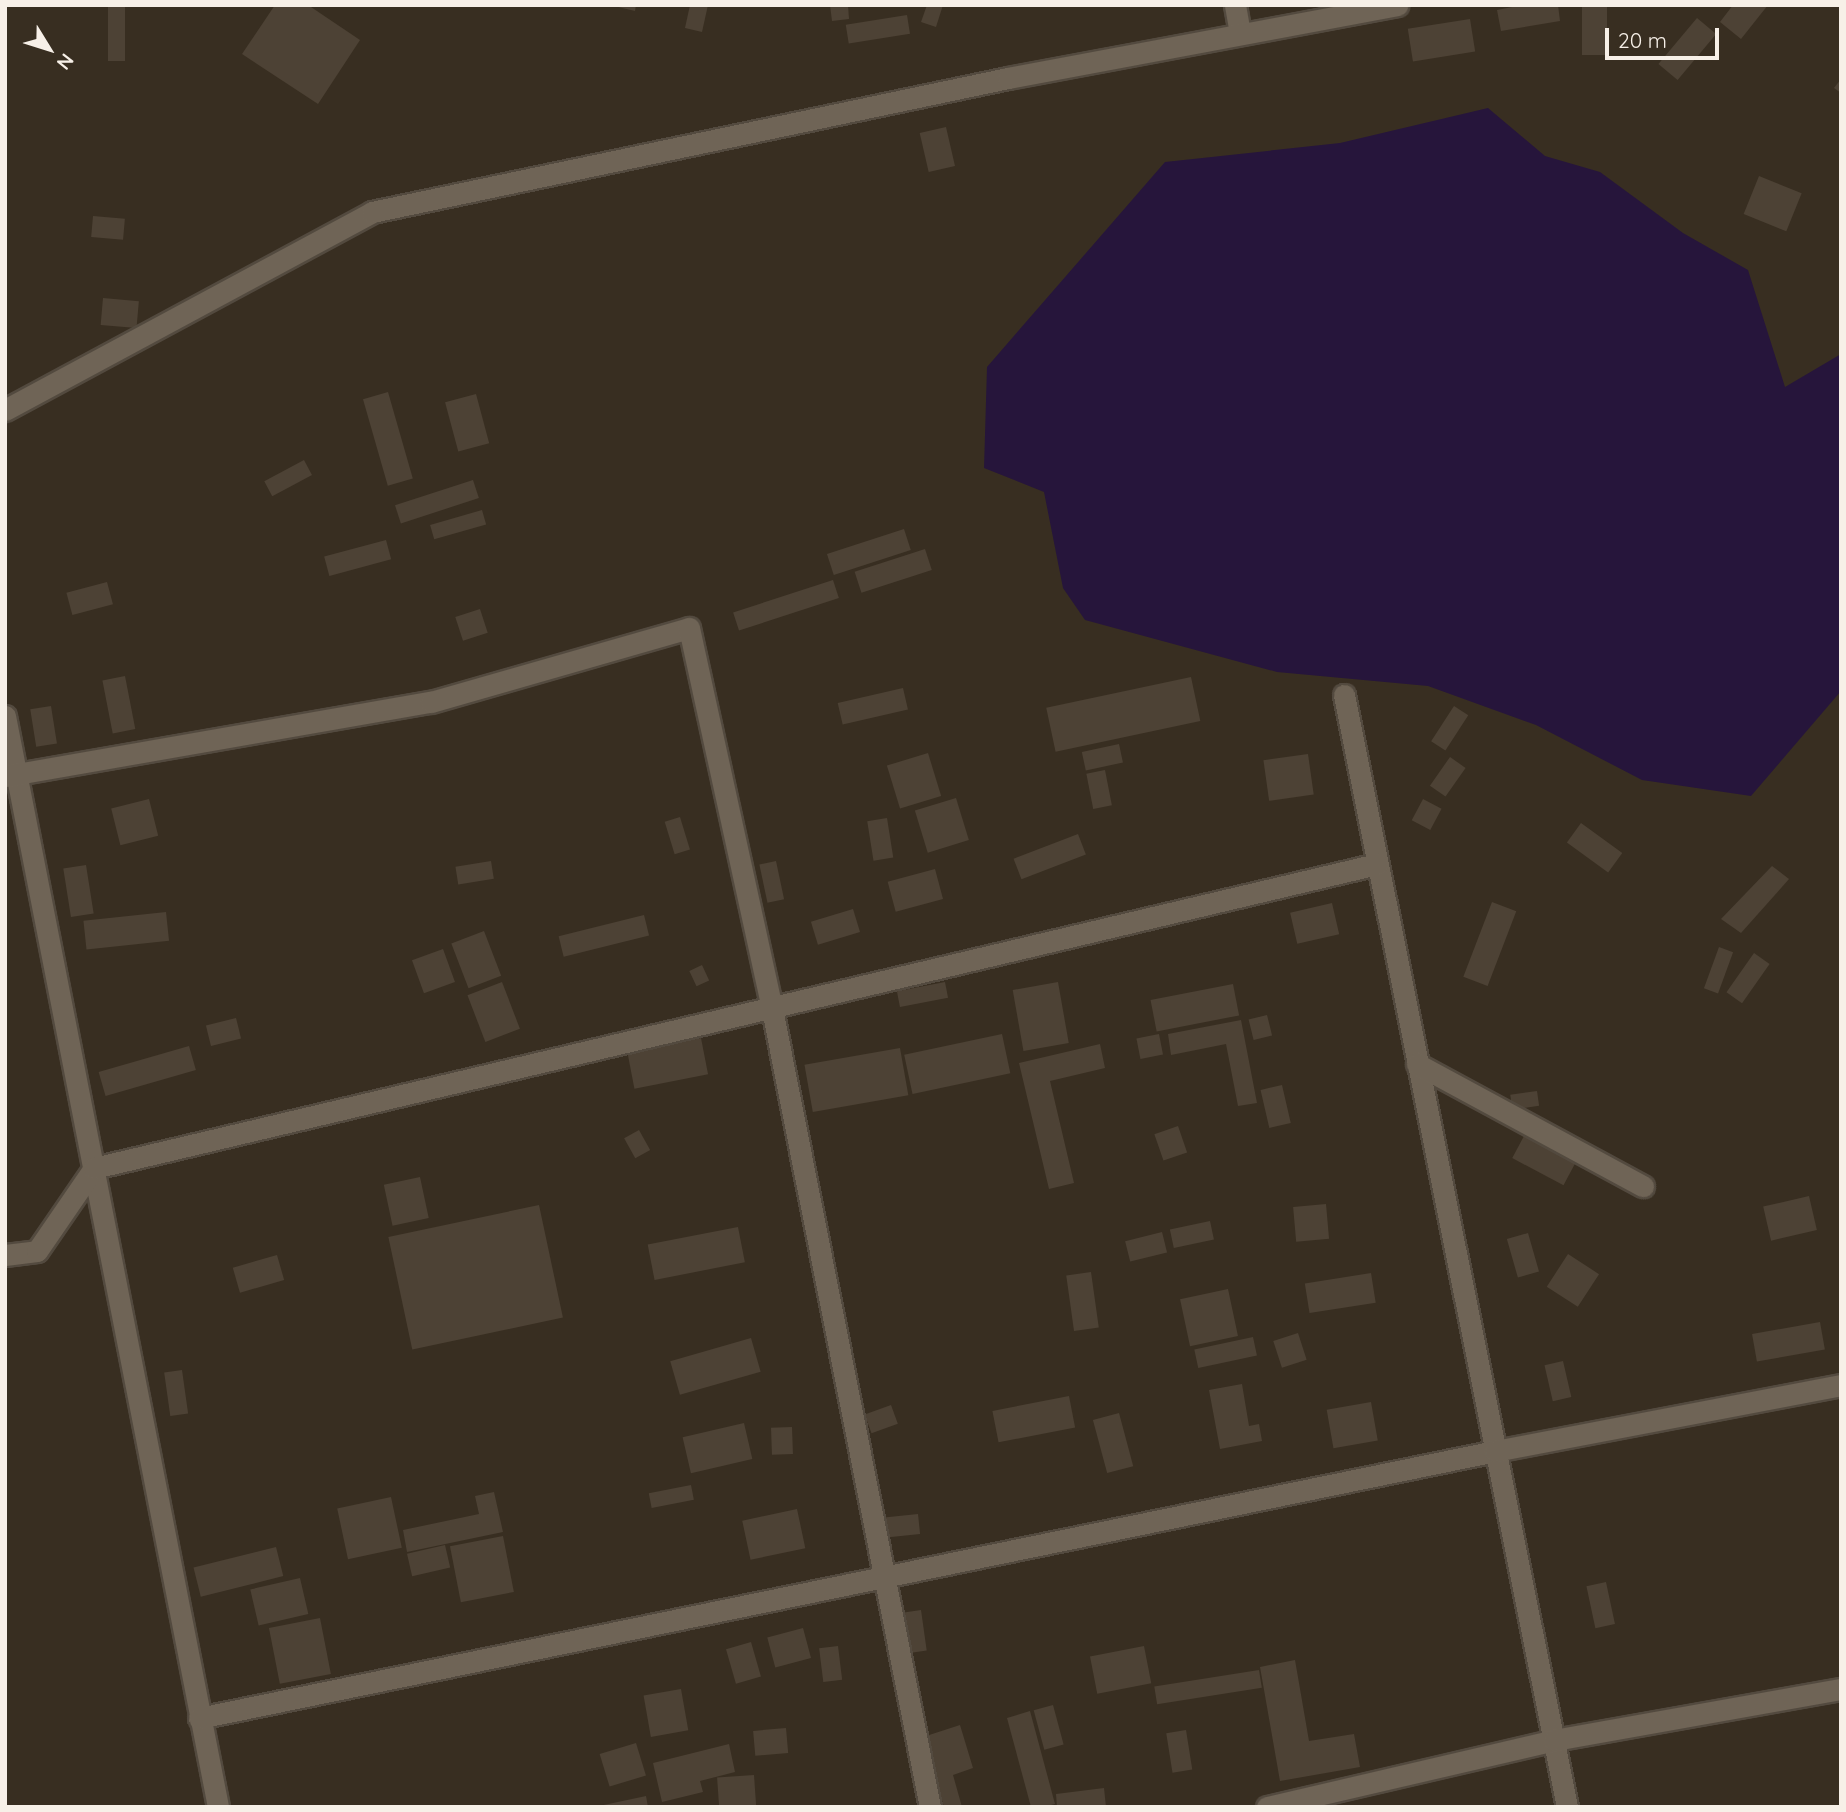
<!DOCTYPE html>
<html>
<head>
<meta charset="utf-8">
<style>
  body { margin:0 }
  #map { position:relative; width:1846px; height:1812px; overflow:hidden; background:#382e21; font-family:Quicksand,sans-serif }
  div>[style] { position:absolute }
  .water>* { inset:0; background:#26153b }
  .building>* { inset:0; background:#4d4235; transform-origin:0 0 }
  .roads { filter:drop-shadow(2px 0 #534a3f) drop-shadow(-2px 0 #534a3f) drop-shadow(0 2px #534a3f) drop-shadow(0 -2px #534a3f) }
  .street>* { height:21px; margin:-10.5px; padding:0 10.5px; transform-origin:10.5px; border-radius:10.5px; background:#6f6456 }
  span { translate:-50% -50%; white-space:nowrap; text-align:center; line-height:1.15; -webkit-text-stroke:5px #382e21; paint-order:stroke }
  .frame { position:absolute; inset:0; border:7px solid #f7f0e8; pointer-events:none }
  .north { position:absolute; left:14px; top:14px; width:70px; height:70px; -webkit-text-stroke:5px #382e21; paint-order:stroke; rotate:128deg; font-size:19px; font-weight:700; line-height:28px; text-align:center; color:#f7f0e8 }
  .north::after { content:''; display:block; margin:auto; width:24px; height:32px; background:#f7f0e8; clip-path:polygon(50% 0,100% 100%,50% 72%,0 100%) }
  .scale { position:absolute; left:1605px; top:28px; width:114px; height:32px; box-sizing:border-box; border:4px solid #f7f0e8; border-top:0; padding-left:9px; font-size:21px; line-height:24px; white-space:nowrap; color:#f7f0e8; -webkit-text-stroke:5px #382e21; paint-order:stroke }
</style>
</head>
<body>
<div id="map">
  <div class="water">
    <i style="clip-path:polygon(1488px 108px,1545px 156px,1600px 172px,1683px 233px,1748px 270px,1785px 387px,1841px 354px,1841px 691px,1751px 796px,1642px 780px,1536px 725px,1428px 686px,1277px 672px,1085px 620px,1063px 588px,1044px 492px,984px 468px,987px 367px,1165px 162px,1340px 143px)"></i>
  </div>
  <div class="building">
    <i style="left:108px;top:5px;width:17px;height:56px"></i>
    <i style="clip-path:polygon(275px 5px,308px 5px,360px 40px,318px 104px,242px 54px)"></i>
    <i style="clip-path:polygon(610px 5px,636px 5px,635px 11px)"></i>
    <i style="clip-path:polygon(690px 5px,708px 5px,702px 32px,685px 28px)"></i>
    <i style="clip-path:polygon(830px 5px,848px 5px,849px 19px,832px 21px)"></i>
    <i style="clip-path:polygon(927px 5px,943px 5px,936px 27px,921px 22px)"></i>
    <i style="clip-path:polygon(1522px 5px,1558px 5px,1560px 21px,1501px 31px,1497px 10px)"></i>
    <i style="left:1582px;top:5px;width:25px;height:50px"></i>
    <i style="clip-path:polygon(1733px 5px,1768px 5px,1741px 39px,1720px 22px)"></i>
    <i style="left:907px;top:15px;width:19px;height:62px;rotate:81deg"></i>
    <i style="left:1697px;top:18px;width:25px;height:60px;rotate:40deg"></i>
    <i style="left:1470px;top:19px;width:33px;height:63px;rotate:81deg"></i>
    <i style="clip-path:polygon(1841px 79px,1841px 93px,1834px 88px)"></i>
    <i style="left:946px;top:127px;width:40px;height:27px;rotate:77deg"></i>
    <i style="left:1759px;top:176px;width:46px;height:41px;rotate:22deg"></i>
    <i style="left:93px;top:216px;width:32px;height:21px;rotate:5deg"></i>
    <i style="left:103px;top:298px;width:36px;height:27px;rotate:5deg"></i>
    <i style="left:388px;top:392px;width:90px;height:26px;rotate:74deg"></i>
    <i style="left:476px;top:394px;width:51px;height:32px;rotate:75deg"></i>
    <i style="left:304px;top:460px;width:17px;height:45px;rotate:62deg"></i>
    <i style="left:473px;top:480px;width:19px;height:82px;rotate:72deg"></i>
    <i style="left:482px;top:510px;width:15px;height:54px;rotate:74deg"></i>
    <i style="left:904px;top:529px;width:22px;height:81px;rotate:72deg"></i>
    <i style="left:386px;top:540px;width:20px;height:64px;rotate:75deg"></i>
    <i style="left:925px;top:549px;width:22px;height:74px;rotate:72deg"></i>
    <i style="left:833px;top:580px;width:19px;height:105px;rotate:72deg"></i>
    <i style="left:107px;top:582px;width:23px;height:42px;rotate:75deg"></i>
    <i style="left:480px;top:609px;width:25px;height:26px;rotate:72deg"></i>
    <i style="left:125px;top:676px;width:54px;height:23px;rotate:79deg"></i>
    <i style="left:1191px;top:677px;width:45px;height:148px;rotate:78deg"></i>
    <i style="left:903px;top:688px;width:22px;height:67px;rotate:77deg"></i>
    <i style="left:51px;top:706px;width:38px;height:21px;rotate:81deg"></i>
    <i style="left:1454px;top:706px;width:17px;height:42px;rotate:33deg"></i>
    <i style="left:1119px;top:744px;width:19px;height:38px;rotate:78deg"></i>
    <i style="left:928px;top:753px;width:45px;height:43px;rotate:73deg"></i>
    <i style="left:1308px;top:754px;width:41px;height:45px;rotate:82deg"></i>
    <i style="left:1450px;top:757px;width:19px;height:35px;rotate:35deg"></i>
    <i style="left:1105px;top:770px;width:36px;height:19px;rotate:79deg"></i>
    <i style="left:956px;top:798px;width:44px;height:43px;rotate:73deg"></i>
    <i style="left:149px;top:799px;width:38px;height:39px;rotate:76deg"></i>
    <i style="left:1423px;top:799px;width:21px;height:24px;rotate:28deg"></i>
    <i style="left:680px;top:817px;width:34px;height:16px;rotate:73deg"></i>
    <i style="left:887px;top:818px;width:40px;height:20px;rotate:81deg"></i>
    <i style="left:1581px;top:823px;width:51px;height:24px;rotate:36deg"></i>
    <i style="left:1078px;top:834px;width:22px;height:69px;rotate:69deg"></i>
    <i style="left:491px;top:861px;width:18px;height:36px;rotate:81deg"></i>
    <i style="left:776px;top:861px;width:39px;height:17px;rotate:78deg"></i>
    <i style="left:86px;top:865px;width:49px;height:23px;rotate:81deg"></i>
    <i style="clip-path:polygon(1772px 866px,1789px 879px,1741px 933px,1721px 919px)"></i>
    <i style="left:935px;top:869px;width:31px;height:49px;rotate:75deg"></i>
    <i style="left:1492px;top:902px;width:26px;height:80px;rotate:21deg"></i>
    <i style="left:1332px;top:903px;width:32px;height:43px;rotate:77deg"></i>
    <i style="left:853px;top:909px;width:24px;height:44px;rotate:73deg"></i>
    <i style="left:166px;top:912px;width:29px;height:83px;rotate:84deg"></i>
    <i style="left:644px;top:915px;width:21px;height:88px;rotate:76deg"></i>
    <i style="left:484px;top:931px;width:48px;height:35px;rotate:69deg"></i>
    <i style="left:1719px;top:947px;width:15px;height:44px;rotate:20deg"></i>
    <i style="left:443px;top:949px;width:35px;height:33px;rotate:70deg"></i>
    <i style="left:1754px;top:953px;width:19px;height:48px;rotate:35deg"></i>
    <i style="left:702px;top:965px;width:17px;height:14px;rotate:65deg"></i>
    <i style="left:502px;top:982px;width:50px;height:37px;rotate:69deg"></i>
    <i style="left:945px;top:982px;width:16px;height:49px;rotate:79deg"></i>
    <i style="left:1058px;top:982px;width:62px;height:46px;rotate:80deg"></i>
    <i style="left:1233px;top:984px;width:32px;height:84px;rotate:79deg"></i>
    <i style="left:1267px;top:1015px;width:21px;height:19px;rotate:76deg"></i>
    <i style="left:236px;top:1018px;width:21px;height:31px;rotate:76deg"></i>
    <i style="clip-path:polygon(1241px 1020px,1257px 1103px,1238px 1106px,1226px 1044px,1171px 1055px,1168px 1034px)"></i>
    <i style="left:1002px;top:1034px;width:40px;height:100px;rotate:78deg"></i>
    <i style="left:1159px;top:1034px;width:21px;height:23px;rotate:79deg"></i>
    <i style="left:701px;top:1038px;width:37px;height:75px;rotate:79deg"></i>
    <i style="clip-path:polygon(1100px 1044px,1105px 1068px,1050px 1081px,1074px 1183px,1049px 1189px,1019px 1063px)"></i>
    <i style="left:189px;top:1046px;width:25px;height:94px;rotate:74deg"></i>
    <i style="left:900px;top:1048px;width:48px;height:97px;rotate:80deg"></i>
    <i style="left:1282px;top:1085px;width:39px;height:22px;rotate:77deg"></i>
    <i style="left:1537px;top:1091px;width:15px;height:27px;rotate:82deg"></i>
    <i style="left:1178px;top:1126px;width:28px;height:25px;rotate:71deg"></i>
    <i style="left:639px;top:1130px;width:23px;height:17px;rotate:61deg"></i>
    <i style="left:1524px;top:1136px;width:58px;height:25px;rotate:28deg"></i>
    <i style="left:420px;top:1177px;width:42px;height:37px;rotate:78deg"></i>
    <i style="left:1809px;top:1196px;width:35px;height:47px;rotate:77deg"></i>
    <i style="left:1326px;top:1204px;width:35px;height:33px;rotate:85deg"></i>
    <i style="left:539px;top:1205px;width:115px;height:154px;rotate:78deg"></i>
    <i style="left:1210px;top:1221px;width:19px;height:41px;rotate:78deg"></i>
    <i style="left:738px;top:1227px;width:36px;height:92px;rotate:79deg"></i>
    <i style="left:1162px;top:1232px;width:21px;height:38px;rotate:76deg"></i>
    <i style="left:1528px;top:1233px;width:40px;height:22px;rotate:74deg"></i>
    <i style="left:1568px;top:1254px;width:37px;height:39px;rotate:33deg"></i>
    <i style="left:277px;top:1255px;width:26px;height:46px;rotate:74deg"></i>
    <i style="left:1091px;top:1272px;width:56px;height:25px;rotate:82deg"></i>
    <i style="left:1371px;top:1273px;width:30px;height:67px;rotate:81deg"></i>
    <i style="left:1228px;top:1289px;width:48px;height:49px;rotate:78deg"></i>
    <i style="left:1820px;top:1322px;width:28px;height:69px;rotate:80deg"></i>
    <i style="left:1298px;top:1333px;width:28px;height:26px;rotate:72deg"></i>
    <i style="left:1253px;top:1337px;width:19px;height:60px;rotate:78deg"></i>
    <i style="left:751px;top:1338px;width:35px;height:84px;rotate:74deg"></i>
    <i style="left:1563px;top:1361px;width:37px;height:19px;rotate:77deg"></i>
    <i style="left:182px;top:1370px;width:44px;height:18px;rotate:82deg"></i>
    <i style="clip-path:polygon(1242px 1384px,1249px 1426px,1259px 1424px,1262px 1441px,1220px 1449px,1209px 1390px)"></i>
    <i style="left:1069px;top:1396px;width:32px;height:78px;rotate:79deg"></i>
    <i style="left:1371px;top:1402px;width:39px;height:45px;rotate:80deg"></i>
    <i style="left:891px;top:1405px;width:20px;height:28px;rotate:70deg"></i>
    <i style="left:1119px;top:1413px;width:55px;height:27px;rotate:75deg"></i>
    <i style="left:744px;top:1423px;width:37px;height:63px;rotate:77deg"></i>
    <i style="left:792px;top:1427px;width:27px;height:21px;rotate:88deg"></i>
    <i style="left:691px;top:1485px;width:15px;height:43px;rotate:79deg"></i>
    <i style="clip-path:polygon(494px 1492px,503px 1532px,407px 1552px,403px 1530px,479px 1514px,475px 1496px)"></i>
    <i style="left:391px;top:1497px;width:52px;height:55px;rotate:78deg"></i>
    <i style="left:797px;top:1509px;width:40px;height:56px;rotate:78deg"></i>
    <i style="left:918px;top:1514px;width:20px;height:34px;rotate:84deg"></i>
    <i style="left:503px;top:1536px;width:57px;height:54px;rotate:79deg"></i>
    <i style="left:445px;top:1545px;width:23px;height:39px;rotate:77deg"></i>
    <i style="left:276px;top:1547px;width:30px;height:85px;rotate:76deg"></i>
    <i style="left:300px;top:1578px;width:37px;height:51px;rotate:77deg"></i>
    <i style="left:1606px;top:1582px;width:43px;height:20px;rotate:78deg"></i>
    <i style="left:921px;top:1610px;width:41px;height:19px;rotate:82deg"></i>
    <i style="left:320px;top:1618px;width:57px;height:52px;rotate:79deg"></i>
    <i style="left:803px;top:1628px;width:31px;height:37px;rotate:75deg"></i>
    <i style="left:751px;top:1642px;width:36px;height:26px;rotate:74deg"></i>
    <i style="left:838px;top:1646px;width:34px;height:19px;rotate:83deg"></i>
    <i style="left:1144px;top:1646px;width:38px;height:55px;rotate:79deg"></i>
    <i style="clip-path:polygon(1295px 1660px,1309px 1741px,1354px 1734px,1360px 1767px,1280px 1781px,1260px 1667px)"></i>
    <i style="left:1259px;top:1670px;width:18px;height:106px;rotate:81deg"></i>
    <i style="left:681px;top:1689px;width:42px;height:38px;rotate:80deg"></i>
    <i style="left:1053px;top:1705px;width:41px;height:20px;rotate:75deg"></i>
    <i style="clip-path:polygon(1030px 1711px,1055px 1804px,1043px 1807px,1031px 1807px,1007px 1718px)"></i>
    <i style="clip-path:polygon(960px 1725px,973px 1768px,953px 1775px,962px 1807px,944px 1807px,923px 1737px)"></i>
    <i style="left:786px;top:1728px;width:25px;height:33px;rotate:85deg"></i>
    <i style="left:1186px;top:1730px;width:40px;height:20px;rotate:81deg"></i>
    <i style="left:636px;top:1743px;width:34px;height:38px;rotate:73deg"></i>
    <i style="clip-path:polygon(729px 1744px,735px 1772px,700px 1781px,703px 1792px,662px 1802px,653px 1763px)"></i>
    <i style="left:754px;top:1775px;width:32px;height:37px;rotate:86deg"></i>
    <i style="clip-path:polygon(1104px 1788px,1106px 1807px,1057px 1807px,1056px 1794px)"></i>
    <i style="clip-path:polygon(646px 1796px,648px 1807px,599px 1807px,599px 1806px)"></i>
  </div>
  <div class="roads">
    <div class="street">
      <i style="left:1235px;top:5px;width:29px;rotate:80deg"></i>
      <i style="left:5px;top:410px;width:417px;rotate:-28.3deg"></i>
      <i style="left:372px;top:212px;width:650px;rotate:-11.9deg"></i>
      <i style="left:1008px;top:78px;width:396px;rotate:-10.6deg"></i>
      <i style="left:1344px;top:695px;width:1134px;rotate:78.66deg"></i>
      <i style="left:5px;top:716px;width:1112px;rotate:78.95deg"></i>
      <i style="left:5px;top:776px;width:432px;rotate:-9.9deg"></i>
      <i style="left:431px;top:702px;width:268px;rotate:-16deg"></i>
      <i style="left:689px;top:628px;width:390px;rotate:77.7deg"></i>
      <i style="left:772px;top:1009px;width:813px;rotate:78.8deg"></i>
      <i style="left:1417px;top:1064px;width:257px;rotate:28.4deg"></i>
      <i style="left:5px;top:1255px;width:32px;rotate:-7deg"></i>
      <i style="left:37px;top:1251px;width:101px;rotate:-55.5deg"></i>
      <i style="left:94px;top:1168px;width:1319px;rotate:-13.33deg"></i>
      <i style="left:199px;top:1718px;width:1323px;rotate:-11.64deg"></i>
      <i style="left:1495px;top:1451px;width:352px;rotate:-10.8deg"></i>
      <i style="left:1267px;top:1807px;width:295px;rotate:-13.1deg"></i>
      <i style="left:1554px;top:1740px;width:291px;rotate:-10.1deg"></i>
    </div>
  </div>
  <div class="frame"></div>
  <div class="north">N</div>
  <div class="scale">20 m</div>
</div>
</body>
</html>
